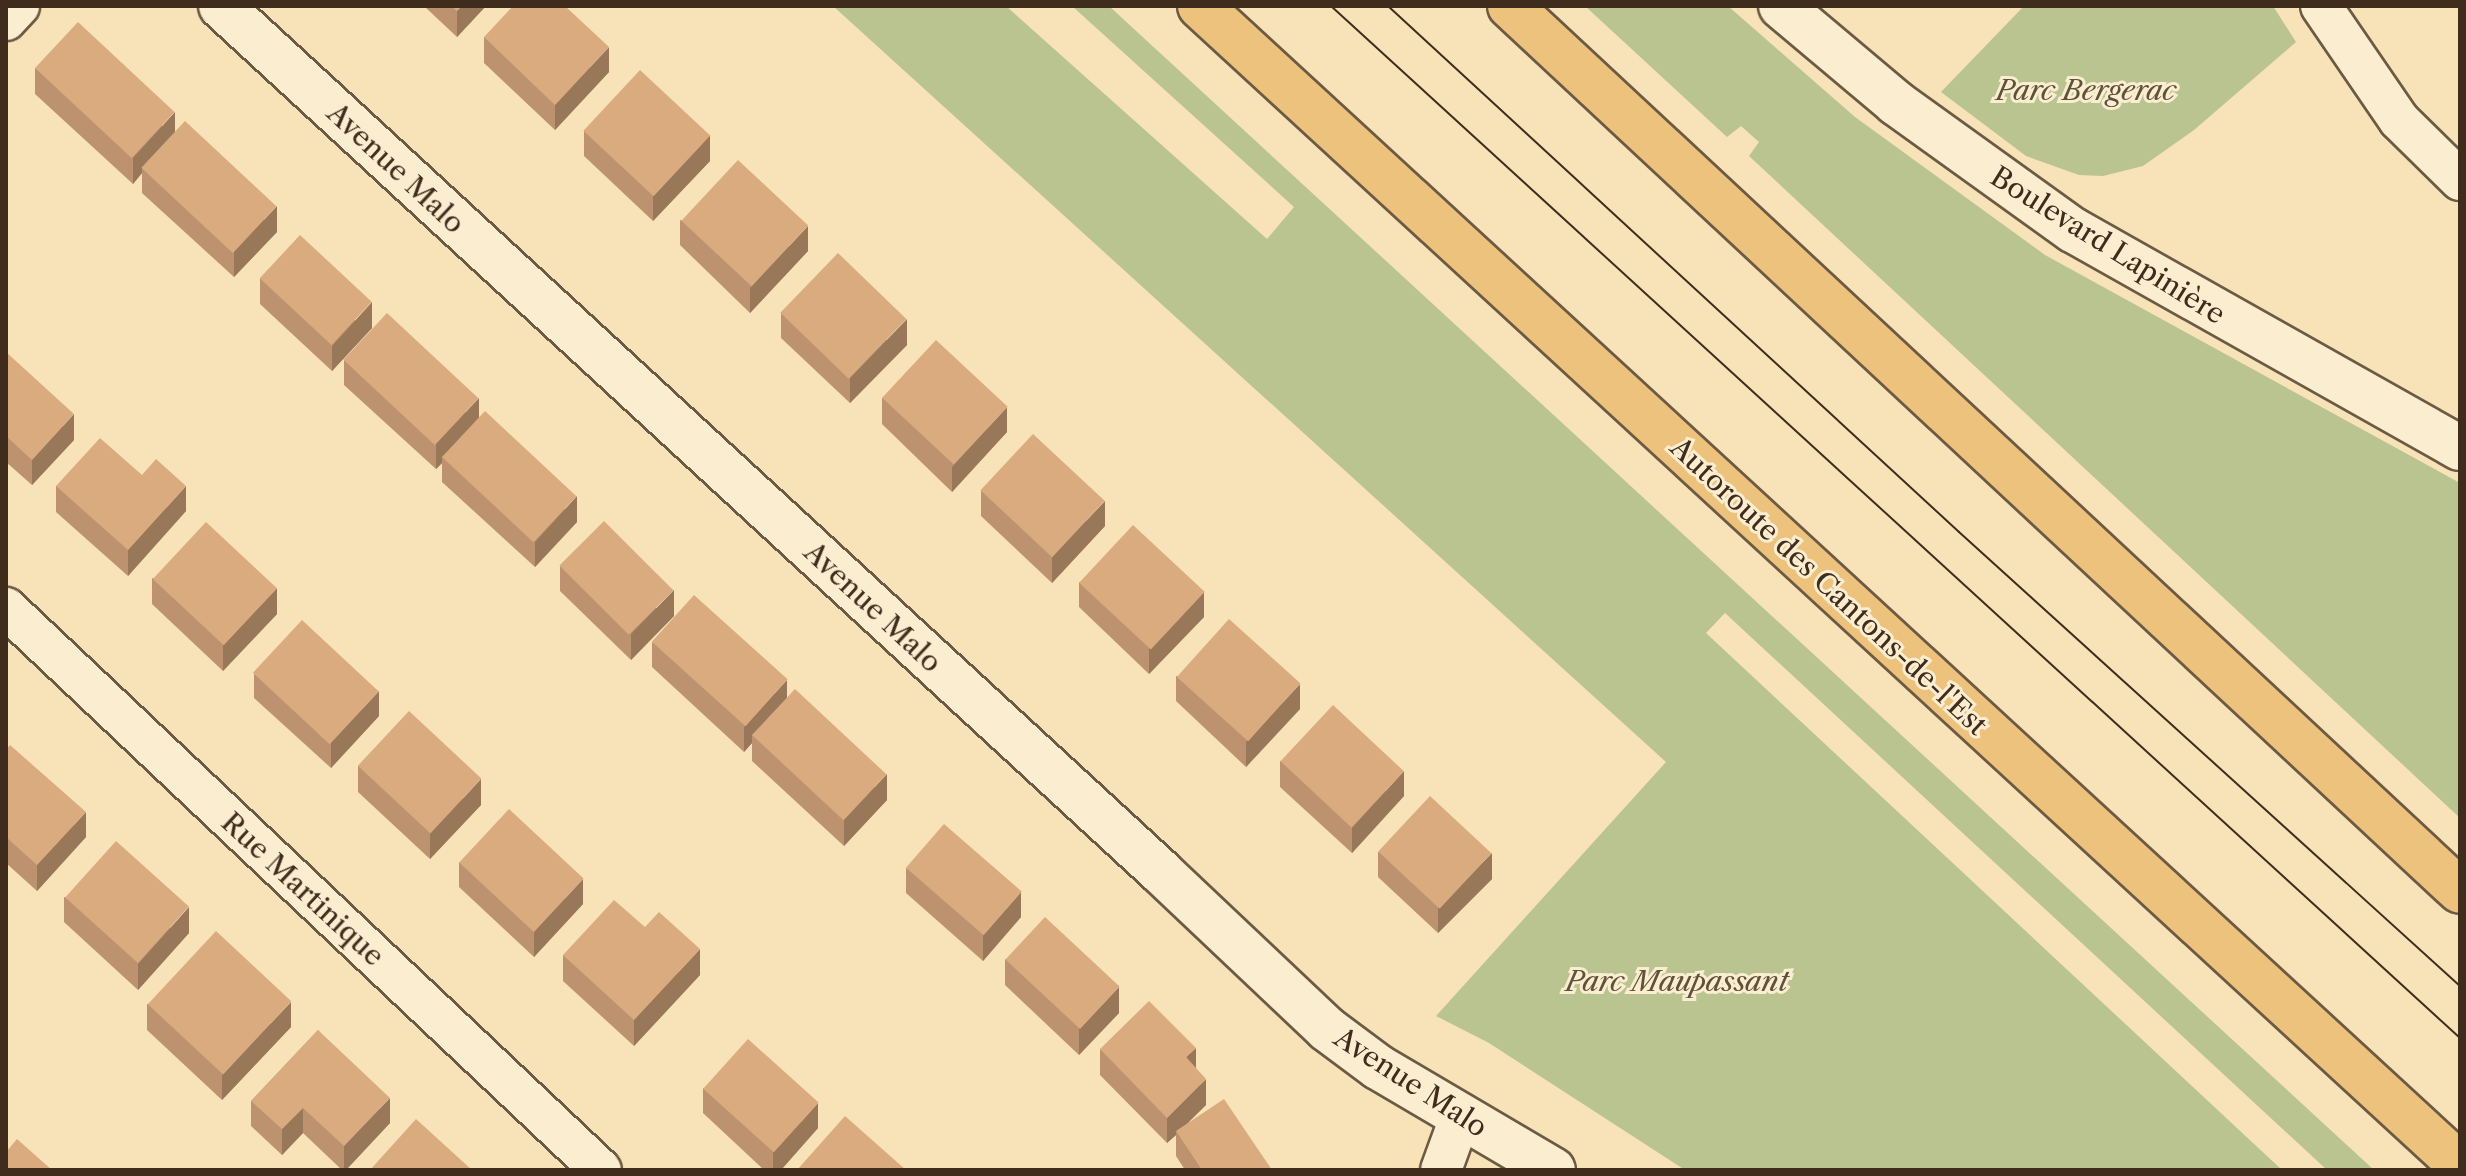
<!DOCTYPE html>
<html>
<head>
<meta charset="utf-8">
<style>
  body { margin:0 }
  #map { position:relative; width:2466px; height:1176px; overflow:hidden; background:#f7e3b7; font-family:"Libre Caslon Text",serif }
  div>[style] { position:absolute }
  .green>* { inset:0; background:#b9c491 }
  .roads { filter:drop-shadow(2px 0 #6d5a44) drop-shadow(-2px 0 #6d5a44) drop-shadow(0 2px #6d5a44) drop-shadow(0 -2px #6d5a44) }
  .minor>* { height:40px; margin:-20px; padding:0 20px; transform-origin:20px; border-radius:20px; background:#faedd0 }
  .tertiary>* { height:44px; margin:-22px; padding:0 22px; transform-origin:22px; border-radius:22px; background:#faedd0 }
  .secondary>* { height:44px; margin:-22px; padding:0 22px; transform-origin:22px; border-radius:22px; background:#faedd0 }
  .motorway>* { height:44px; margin:-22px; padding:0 22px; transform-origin:22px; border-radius:22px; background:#ecc27c }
  .tram>* { height:2px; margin:-1px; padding:0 1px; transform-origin:1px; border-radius:1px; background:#3f2c1d }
  .wall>* { inset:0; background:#bc936e }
  .shaded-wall>* { inset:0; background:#99785a }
  .building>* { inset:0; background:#dbab80; transform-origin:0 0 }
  span { translate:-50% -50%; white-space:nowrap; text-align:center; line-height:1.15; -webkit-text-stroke:6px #faedd0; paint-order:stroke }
  .park-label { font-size:28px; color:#5e523a; font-style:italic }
  .street-label { font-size:28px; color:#3f2c1d }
  .frame { position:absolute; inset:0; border:8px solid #3f2c1d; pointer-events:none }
</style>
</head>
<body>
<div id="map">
  <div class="green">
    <i style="clip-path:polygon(833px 6px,1006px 6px,1267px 239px,1294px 207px,1072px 6px,1109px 6px,2374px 1170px,2327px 1170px,1725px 613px,1706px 633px,2282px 1170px,1685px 1170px,1489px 1043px,1436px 1016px,1666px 762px)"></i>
    <i style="clip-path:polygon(1585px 6px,1728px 6px,1855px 117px,2045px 255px,2460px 483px,2460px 818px,1749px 156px,1759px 142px,1741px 126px,1727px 137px)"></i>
    <i style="clip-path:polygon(2024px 6px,2273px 6px,2296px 42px,2194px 130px,2143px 166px,2103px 176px,2079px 175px,2026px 156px,1941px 92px)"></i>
  </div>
  <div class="roads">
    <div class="minor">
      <i style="left:2321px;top:6px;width:138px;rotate:55.6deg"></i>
      <i style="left:2399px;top:120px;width:86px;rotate:44.5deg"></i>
      <i style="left:6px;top:20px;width:19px;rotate:-47deg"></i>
      <i style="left:6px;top:608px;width:818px;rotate:43.37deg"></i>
      <i style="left:1441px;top:1170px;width:59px;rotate:-70deg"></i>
    </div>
    <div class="tertiary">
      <i style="left:221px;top:6px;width:1278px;rotate:42.65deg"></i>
      <i style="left:1161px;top:872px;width:228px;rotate:43.4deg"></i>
      <i style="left:1327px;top:1029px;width:64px;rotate:36.7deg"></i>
      <i style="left:1378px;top:1067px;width:203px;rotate:30.5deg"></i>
    </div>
    <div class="secondary">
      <i style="left:1781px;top:6px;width:150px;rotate:40.1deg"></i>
      <i style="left:1896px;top:103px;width:218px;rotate:35.7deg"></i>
      <i style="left:2073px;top:230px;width:444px;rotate:29.4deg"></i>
    </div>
    <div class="motorway">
      <i style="left:1200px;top:6px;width:1712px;rotate:42.61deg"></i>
      <i style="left:1510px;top:6px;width:1298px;rotate:42.97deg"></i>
    </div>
  </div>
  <div class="tram">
    <i style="left:1331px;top:6px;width:1530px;rotate:42.43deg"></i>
    <i style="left:1388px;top:6px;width:776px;rotate:42.65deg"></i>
    <i style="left:1959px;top:532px;width:676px;rotate:42.18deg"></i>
  </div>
  <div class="wall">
    <i style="clip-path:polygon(424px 6px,486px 6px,457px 37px)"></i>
    <i style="clip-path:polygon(484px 37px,609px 72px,555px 130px,484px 63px)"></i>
    <i style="clip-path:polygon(35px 68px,175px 132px,277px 232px,234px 277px,142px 193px,142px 173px,133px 184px,35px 94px)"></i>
    <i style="clip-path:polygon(584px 131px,710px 161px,653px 221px,584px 156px)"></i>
    <i style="clip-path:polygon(680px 220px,808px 251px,750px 313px,680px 245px)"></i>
    <i style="clip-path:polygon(260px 278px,372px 328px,332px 371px,260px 304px)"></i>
    <i style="clip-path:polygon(781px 313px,907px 345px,850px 403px,781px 338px)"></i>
    <i style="clip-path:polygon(6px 352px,74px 440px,32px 485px,6px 462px)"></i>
    <i style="clip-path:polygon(344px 360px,479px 418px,577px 522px,535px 567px,442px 482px,442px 463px,436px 469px,344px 385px)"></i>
    <i style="clip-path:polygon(882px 398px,1007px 432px,952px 492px,882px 424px)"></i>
    <i style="clip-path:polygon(56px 486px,186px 511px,128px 576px,56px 512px)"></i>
    <i style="clip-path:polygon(981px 491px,1105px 526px,1052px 583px,981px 516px)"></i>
    <i style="clip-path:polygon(560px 566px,674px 616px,631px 660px,560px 591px)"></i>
    <i style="clip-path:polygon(152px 578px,277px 614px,223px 671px,152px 604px)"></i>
    <i style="clip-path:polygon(1079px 582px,1204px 617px,1149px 674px,1079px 607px)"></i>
    <i style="clip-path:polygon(652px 642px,787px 698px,887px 800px,844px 846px,752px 761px,752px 743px,744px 752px,652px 667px)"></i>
    <i style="clip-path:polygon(254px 673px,379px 716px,331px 768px,254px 698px)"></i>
    <i style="clip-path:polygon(1176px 676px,1300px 709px,1246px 767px,1176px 701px)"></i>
    <i style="clip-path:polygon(6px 750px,86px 837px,37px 891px,6px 863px)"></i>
    <i style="clip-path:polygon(1280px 761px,1404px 796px,1352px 853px,1280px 787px)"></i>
    <i style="clip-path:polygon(358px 766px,481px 805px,430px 859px,358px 792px)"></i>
    <i style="clip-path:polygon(1378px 852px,1492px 879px,1438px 933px,1378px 877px)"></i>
    <i style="clip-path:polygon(459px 862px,583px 904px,534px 957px,459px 887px)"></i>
    <i style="clip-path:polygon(906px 868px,1021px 917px,983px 961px,906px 893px)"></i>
    <i style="clip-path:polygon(64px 897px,189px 933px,138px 990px,64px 922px)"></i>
    <i style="clip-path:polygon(563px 955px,700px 975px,634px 1046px,563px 981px)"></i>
    <i style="clip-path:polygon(1005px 959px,1119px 1013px,1079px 1055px,1005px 985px)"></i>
    <i style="clip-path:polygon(147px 1004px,291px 1027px,222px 1100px,147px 1030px)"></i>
    <i style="clip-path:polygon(318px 1030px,390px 1123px,346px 1170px,342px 1170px,303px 1133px,282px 1155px,251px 1126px,251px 1101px)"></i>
    <i style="clip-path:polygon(1100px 1049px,1196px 1068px,1206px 1105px,1189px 1122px,1272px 1170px,1185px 1170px,1176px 1156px,1176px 1135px,1167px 1143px,1100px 1075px)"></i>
    <i style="clip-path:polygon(703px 1088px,818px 1128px,781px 1170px,764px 1170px,703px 1113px)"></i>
  </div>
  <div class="shaded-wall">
    <i style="clip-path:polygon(462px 6px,486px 6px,457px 37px,457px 11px)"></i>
    <i style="clip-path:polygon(609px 47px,609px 72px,555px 130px,555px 105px)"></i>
    <i style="clip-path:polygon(175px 112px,175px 137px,142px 168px,142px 173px,133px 184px,133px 158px)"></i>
    <i style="clip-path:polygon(710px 135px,710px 161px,653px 221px,653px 195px)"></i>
    <i style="clip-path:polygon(277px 206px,277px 232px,234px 277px,234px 252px)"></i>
    <i style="clip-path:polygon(808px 226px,808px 251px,750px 313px,750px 288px)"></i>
    <i style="clip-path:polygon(372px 302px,372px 328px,332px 371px,332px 346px)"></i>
    <i style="clip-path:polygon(907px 319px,907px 345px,850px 403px,850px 378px)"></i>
    <i style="clip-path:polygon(479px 398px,479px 424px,442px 457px,442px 463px,436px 469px,436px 444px)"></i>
    <i style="clip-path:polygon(1007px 407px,1007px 432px,952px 492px,952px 467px)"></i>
    <i style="clip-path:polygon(74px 414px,74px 440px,32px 485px,32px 460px)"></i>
    <i style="clip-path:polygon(186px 486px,186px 511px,128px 576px,128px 550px)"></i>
    <i style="clip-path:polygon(577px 496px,577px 522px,535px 567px,535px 542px)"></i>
    <i style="clip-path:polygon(1105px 501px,1105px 526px,1052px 583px,1052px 557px)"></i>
    <i style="clip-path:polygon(277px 588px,277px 614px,223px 671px,223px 645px)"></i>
    <i style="clip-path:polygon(674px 590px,674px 616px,631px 660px,631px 634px)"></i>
    <i style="clip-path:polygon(1204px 592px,1204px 617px,1149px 674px,1149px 649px)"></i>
    <i style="clip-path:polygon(787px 680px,787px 706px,752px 735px,752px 743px,744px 752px,744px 727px)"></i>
    <i style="clip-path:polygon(1300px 684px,1300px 709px,1246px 767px,1246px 742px)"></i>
    <i style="clip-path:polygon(379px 691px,379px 716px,331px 768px,331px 742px)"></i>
    <i style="clip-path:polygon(1404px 771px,1404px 796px,1352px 853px,1352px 828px)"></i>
    <i style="clip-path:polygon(887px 774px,887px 800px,844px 846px,844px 820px)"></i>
    <i style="clip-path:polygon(481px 779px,481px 805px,430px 859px,430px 834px)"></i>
    <i style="clip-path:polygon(86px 812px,86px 837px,37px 891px,37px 865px)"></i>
    <i style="clip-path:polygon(1492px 853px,1492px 879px,1438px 933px,1438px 908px)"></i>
    <i style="clip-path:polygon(583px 879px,583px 904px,534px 957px,534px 932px)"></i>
    <i style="clip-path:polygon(1021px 892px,1021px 917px,983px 961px,983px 935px)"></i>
    <i style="clip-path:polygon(189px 907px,189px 933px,138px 990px,138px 964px)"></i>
    <i style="clip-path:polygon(700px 949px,700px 975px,634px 1046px,634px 1020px)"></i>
    <i style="clip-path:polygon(1119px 987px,1119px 1013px,1079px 1055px,1079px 1029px)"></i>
    <i style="clip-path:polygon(291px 1002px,291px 1027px,222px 1100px,222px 1075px)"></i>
    <i style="clip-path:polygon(1196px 1048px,1196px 1073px,1186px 1057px)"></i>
    <i style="clip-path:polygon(1206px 1079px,1206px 1105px,1177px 1133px,1176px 1131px,1176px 1135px,1167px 1143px,1167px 1118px)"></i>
    <i style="clip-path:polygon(390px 1098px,390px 1123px,346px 1170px,344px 1170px,344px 1146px)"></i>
    <i style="clip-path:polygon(818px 1103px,818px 1128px,781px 1170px,773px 1170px,773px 1153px)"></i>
    <i style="clip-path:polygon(303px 1108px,303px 1133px,282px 1155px,282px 1129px)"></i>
  </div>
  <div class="building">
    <i style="clip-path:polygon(451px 6px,462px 6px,457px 11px)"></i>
    <i style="clip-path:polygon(513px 6px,565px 6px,609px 47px,555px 105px,484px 37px)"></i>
    <i style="left:78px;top:22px;width:132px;height:63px;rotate:43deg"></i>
    <i style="left:640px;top:70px;width:96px;height:83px;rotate:43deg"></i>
    <i style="left:185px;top:121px;width:125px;height:64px;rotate:43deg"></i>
    <i style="left:738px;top:160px;width:96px;height:83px;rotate:43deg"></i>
    <i style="left:300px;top:235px;width:98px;height:59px;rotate:43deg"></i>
    <i style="left:838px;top:253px;width:95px;height:83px;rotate:44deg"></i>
    <i style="left:387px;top:313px;width:125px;height:64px;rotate:43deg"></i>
    <i style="left:936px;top:340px;width:98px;height:79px;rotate:43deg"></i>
    <i style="clip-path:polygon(6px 352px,74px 414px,32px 460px,6px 436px)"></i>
    <i style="left:485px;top:411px;width:125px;height:63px;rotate:43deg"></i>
    <i style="left:1033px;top:434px;width:98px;height:77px;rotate:43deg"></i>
    <i style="clip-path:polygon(100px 438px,142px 475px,156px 459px,186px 486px,128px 550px,56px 486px)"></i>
    <i style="left:604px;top:521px;width:98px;height:63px;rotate:45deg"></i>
    <i style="left:206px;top:522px;width:97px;height:78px;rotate:43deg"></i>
    <i style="left:1133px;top:525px;width:98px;height:79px;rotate:43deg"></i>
    <i style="left:694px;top:595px;width:126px;height:63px;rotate:42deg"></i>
    <i style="left:1229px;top:619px;width:96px;height:78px;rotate:42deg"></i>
    <i style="left:302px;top:620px;width:105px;height:72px;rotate:43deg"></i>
    <i style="left:795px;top:689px;width:125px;height:63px;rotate:43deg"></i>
    <i style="left:1333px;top:705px;width:97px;height:77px;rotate:43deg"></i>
    <i style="left:409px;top:711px;width:99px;height:75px;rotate:43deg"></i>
    <i style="clip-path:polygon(10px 745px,86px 812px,37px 865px,6px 837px,6px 750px)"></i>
    <i style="left:1430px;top:796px;width:84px;height:76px;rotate:43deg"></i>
    <i style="left:509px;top:809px;width:102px;height:73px;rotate:43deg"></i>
    <i style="left:944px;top:824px;width:103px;height:58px;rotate:41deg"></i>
    <i style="left:116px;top:841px;width:98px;height:76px;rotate:42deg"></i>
    <i style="clip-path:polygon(614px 900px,645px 927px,659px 912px,700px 949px,634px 1020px,563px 955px)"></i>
    <i style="left:1045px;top:917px;width:102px;height:58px;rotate:43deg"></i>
    <i style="left:216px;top:931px;width:103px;height:100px;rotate:43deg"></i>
    <i style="clip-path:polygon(1149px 1001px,1196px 1048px,1186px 1057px,1206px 1079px,1167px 1118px,1100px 1049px)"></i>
    <i style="clip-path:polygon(318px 1030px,390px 1098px,344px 1146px,303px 1108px,282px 1129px,251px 1101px)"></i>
    <i style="left:748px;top:1039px;width:95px;height:67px;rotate:42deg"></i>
    <i style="clip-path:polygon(1224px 1099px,1272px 1170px,1202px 1170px,1176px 1131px)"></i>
    <i style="clip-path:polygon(845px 1116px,906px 1170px,797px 1170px)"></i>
    <i style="clip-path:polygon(416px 1119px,472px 1170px,370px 1170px)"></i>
    <i style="clip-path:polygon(17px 1139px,52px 1170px,6px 1170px,6px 1152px)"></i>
  </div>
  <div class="park-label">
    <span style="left:2086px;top:90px">Parc Bergerac</span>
    <span style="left:1677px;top:981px">Parc Maupassant</span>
  </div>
  <div class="street-label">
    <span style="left:396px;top:168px;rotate:43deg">Avenue Malo</span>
    <span style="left:2108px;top:245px;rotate:32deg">Boulevard Lapinière</span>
    <span style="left:1829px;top:586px;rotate:43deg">Autoroute des Cantons-de-l'Est</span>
    <span style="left:873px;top:607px;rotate:43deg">Avenue Malo</span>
    <span style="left:303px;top:889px;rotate:43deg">Rue Martinique</span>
    <span style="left:1411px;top:1082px;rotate:33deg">Avenue Malo</span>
  </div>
  <div class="frame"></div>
</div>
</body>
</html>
